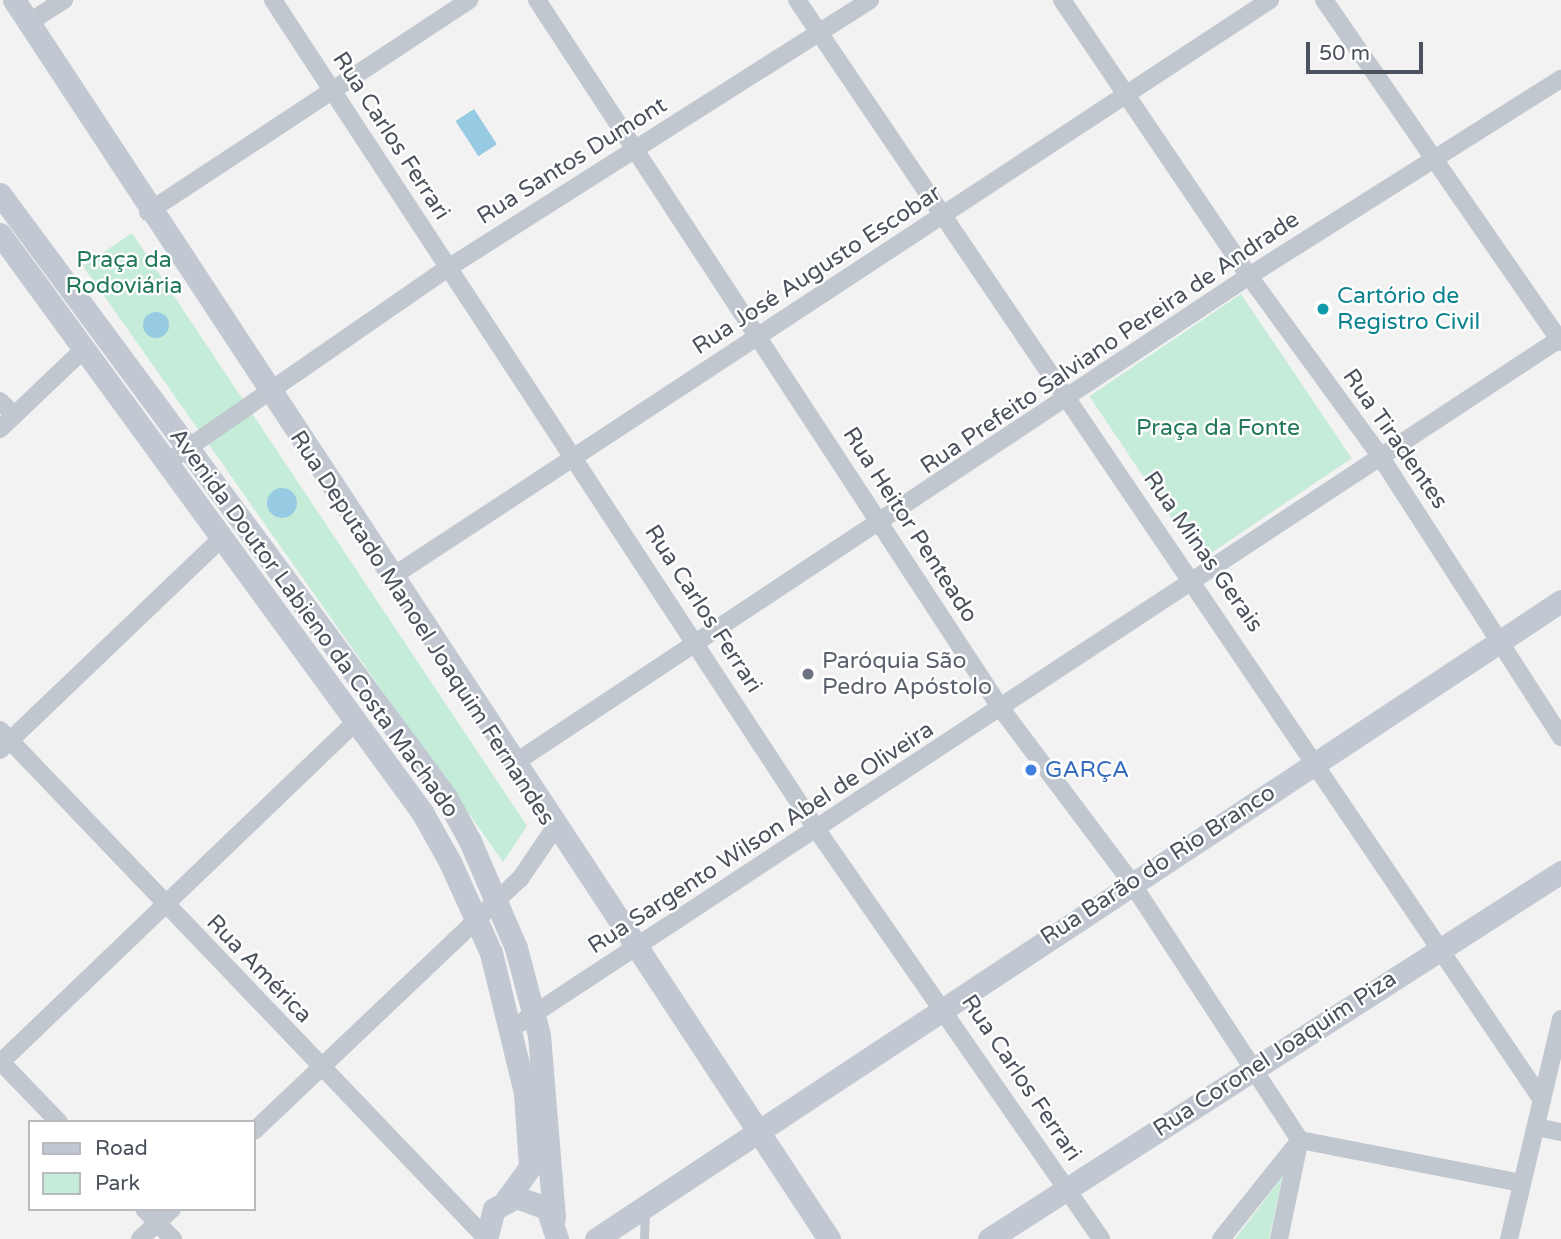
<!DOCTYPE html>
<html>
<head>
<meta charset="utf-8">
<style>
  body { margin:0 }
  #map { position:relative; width:1561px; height:1239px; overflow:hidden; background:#f3f2f2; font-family:"Varela Round",sans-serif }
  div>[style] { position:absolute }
  .green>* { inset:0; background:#c5ebd9; transform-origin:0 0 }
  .water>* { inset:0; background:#97cae3; transform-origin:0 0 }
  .round { border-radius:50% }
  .lane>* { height:9px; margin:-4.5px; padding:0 4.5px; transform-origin:4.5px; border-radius:4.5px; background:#c1c7ce }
  .street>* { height:18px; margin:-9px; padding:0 9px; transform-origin:9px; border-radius:9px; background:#c1c7ce }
  .secondary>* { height:23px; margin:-11.5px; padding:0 11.5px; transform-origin:11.5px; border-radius:11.5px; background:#c1c8d2 }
  .dots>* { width:19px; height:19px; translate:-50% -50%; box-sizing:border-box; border:4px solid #fff; border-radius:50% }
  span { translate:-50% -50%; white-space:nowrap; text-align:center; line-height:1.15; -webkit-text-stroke:5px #fff; paint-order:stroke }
  .street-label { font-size:23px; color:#4b525d }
  .park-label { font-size:23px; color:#227857 }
  .culture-label { font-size:23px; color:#0d838f }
  .left { translate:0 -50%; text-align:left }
  .worship-label { font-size:23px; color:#5b616d }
  .shop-label { font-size:23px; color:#366cbe }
  .legend { position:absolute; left:28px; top:1120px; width:228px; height:91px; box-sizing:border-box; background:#fff; border:2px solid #b7babe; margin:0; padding:9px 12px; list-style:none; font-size:21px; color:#4b525d }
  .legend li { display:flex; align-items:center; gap:14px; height:35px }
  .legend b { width:35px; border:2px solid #b7babe }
  .scale { position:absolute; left:1306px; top:42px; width:117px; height:32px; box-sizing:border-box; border:4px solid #4b525d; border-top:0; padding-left:9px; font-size:21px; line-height:24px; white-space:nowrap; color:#4b525d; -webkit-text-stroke:5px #fff; paint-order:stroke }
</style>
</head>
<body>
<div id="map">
  <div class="green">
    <i style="clip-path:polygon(132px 233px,527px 826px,503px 862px,83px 266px)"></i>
    <i style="left:1241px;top:294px;width:198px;height:183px;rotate:56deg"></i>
    <i style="clip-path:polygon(1283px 1176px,1269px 1239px,1235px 1239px)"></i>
  </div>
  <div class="water">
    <i style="left:474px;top:109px;width:42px;height:22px;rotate:57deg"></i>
    <i class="round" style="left:143px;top:312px;width:26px;height:26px"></i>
    <i class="round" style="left:267px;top:488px;width:30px;height:30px"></i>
  </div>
  <div class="lane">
    <i style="left:644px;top:1239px;width:30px;rotate:-88deg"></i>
  </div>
  <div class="street">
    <i style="left:273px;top:0;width:992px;rotate:56.76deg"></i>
    <i style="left:817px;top:830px;width:498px;rotate:55.2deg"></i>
    <i style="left:537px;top:0;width:849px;rotate:56.78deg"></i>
    <i style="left:1002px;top:710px;width:215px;rotate:53.1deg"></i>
    <i style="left:1131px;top:882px;width:308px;rotate:56.8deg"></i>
    <i style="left:797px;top:0;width:1329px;rotate:55.89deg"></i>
    <i style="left:1062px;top:0;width:333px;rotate:55.9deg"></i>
    <i style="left:1249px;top:276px;width:219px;rotate:53.9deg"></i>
    <i style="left:1378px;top:453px;width:338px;rotate:57.2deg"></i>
    <i style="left:1324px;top:0;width:416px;rotate:55.3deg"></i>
    <i style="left:28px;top:23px;width:43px;rotate:-32.6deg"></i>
    <i style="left:148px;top:212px;width:385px;rotate:-33.4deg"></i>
    <i style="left:0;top:401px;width:20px;rotate:45deg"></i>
    <i style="left:0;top:429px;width:115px;rotate:-43.6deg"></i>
    <i style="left:166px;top:463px;width:343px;rotate:-34.7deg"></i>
    <i style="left:448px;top:268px;width:500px;rotate:-32.4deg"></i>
    <i style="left:390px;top:578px;width:1053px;rotate:-33.3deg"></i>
    <i style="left:0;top:730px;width:703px;rotate:46.27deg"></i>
    <i style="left:0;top:750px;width:306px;rotate:-43.7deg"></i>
    <i style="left:513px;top:764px;width:883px;rotate:-33.55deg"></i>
    <i style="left:1249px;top:276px;width:369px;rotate:-32.3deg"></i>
    <i style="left:511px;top:1029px;width:1257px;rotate:-33.35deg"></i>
    <i style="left:0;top:1061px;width:85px;rotate:46deg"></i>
    <i style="left:0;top:1063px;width:489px;rotate:-43.8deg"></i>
    <i style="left:1537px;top:1127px;width:25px;rotate:12deg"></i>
    <i style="left:254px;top:1131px;width:366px;rotate:-43.5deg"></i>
    <i style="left:520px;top:879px;width:60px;rotate:-55.8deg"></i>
    <i style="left:1300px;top:1140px;width:226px;rotate:11deg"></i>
    <i style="left:144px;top:1209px;width:42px;rotate:46deg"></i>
    <i style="left:140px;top:1239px;width:44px;rotate:-43.2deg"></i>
    <i style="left:1221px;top:1239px;width:127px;rotate:-51.4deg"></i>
    <i style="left:1279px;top:1239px;width:98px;rotate:-78.2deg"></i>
    <i style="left:1509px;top:1239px;width:226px;rotate:-76.7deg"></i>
  </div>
  <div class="secondary">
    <i style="left:14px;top:0;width:1483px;rotate:56.66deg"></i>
    <i style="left:0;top:194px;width:750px;rotate:53.51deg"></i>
    <i style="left:446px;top:797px;width:50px;rotate:61.4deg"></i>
    <i style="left:470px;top:841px;width:116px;rotate:66.7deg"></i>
    <i style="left:516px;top:948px;width:90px;rotate:75.2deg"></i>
    <i style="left:539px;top:1035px;width:183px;rotate:85.3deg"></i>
    <i style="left:0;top:234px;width:716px;rotate:53.87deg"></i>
    <i style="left:422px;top:812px;width:57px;rotate:60.8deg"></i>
    <i style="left:450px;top:862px;width:100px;rotate:65.7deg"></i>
    <i style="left:491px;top:953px;width:144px;rotate:76.3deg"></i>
    <i style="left:525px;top:1093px;width:74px;rotate:86.1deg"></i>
    <i style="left:530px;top:1167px;width:41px;rotate:126deg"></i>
    <i style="left:486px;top:1239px;width:31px;rotate:-75deg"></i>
    <i style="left:494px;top:1209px;width:25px;rotate:-29deg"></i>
    <i style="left:516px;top:1197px;width:33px;rotate:20deg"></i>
    <i style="left:547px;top:1208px;width:33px;rotate:72deg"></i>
    <i style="left:596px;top:1239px;width:1157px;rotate:-33.47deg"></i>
    <i style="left:989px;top:1239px;width:680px;rotate:-32.68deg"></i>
  </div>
  <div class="dots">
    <i style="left:1323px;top:309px;background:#0f9aa8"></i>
    <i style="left:808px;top:674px;background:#6b7280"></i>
    <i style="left:1031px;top:770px;background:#3f7fe0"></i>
  </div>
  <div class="street-label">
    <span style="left:391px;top:136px;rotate:57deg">Rua Carlos Ferrari</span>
    <span style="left:572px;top:161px;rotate:-32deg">Rua Santos Dumont</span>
    <span style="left:817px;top:270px;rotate:-33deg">Rua José Augusto Escobar</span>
    <span style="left:1110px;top:343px;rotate:-34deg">Rua Prefeito Salviano Pereira de Andrade</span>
    <span style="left:1395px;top:439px;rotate:55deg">Rua Tiradentes</span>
    <span style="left:910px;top:525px;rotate:57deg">Rua Heitor Penteado</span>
    <span style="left:1203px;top:552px;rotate:55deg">Rua Minas Gerais</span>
    <span style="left:703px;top:609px;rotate:57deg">Rua Carlos Ferrari</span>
    <span style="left:314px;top:623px;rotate:54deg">Avenida Doutor Labieno da Costa Machado</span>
    <span style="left:422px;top:628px;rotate:57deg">Rua Deputado Manoel Joaquim Fernandes</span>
    <span style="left:761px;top:838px;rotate:-33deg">Rua Sargento Wilson Abel de Oliveira</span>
    <span style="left:1158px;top:865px;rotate:-33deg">Rua Barão do Rio Branco</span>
    <span style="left:259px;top:969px;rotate:46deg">Rua América</span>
    <span style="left:1275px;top:1054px;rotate:-33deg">Rua Coronel Joaquim Piza</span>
    <span style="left:1021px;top:1078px;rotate:56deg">Rua Carlos Ferrari</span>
  </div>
  <div class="park-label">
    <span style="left:124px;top:273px">Praça da<br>Rodoviária</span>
    <span style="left:1218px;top:428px">Praça da Fonte</span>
  </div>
  <div class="culture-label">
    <span class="left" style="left:1337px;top:309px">Cartório de<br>Registro Civil</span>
  </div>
  <div class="worship-label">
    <span class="left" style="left:822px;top:674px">Paróquia São<br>Pedro Apóstolo</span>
  </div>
  <div class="shop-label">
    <span class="left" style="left:1045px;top:770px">GARÇA</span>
  </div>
  <ul class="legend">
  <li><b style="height:9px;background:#c1c8d2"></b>Road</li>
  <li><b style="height:19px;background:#c5ebd9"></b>Park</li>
  </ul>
  <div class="scale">50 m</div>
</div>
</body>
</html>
